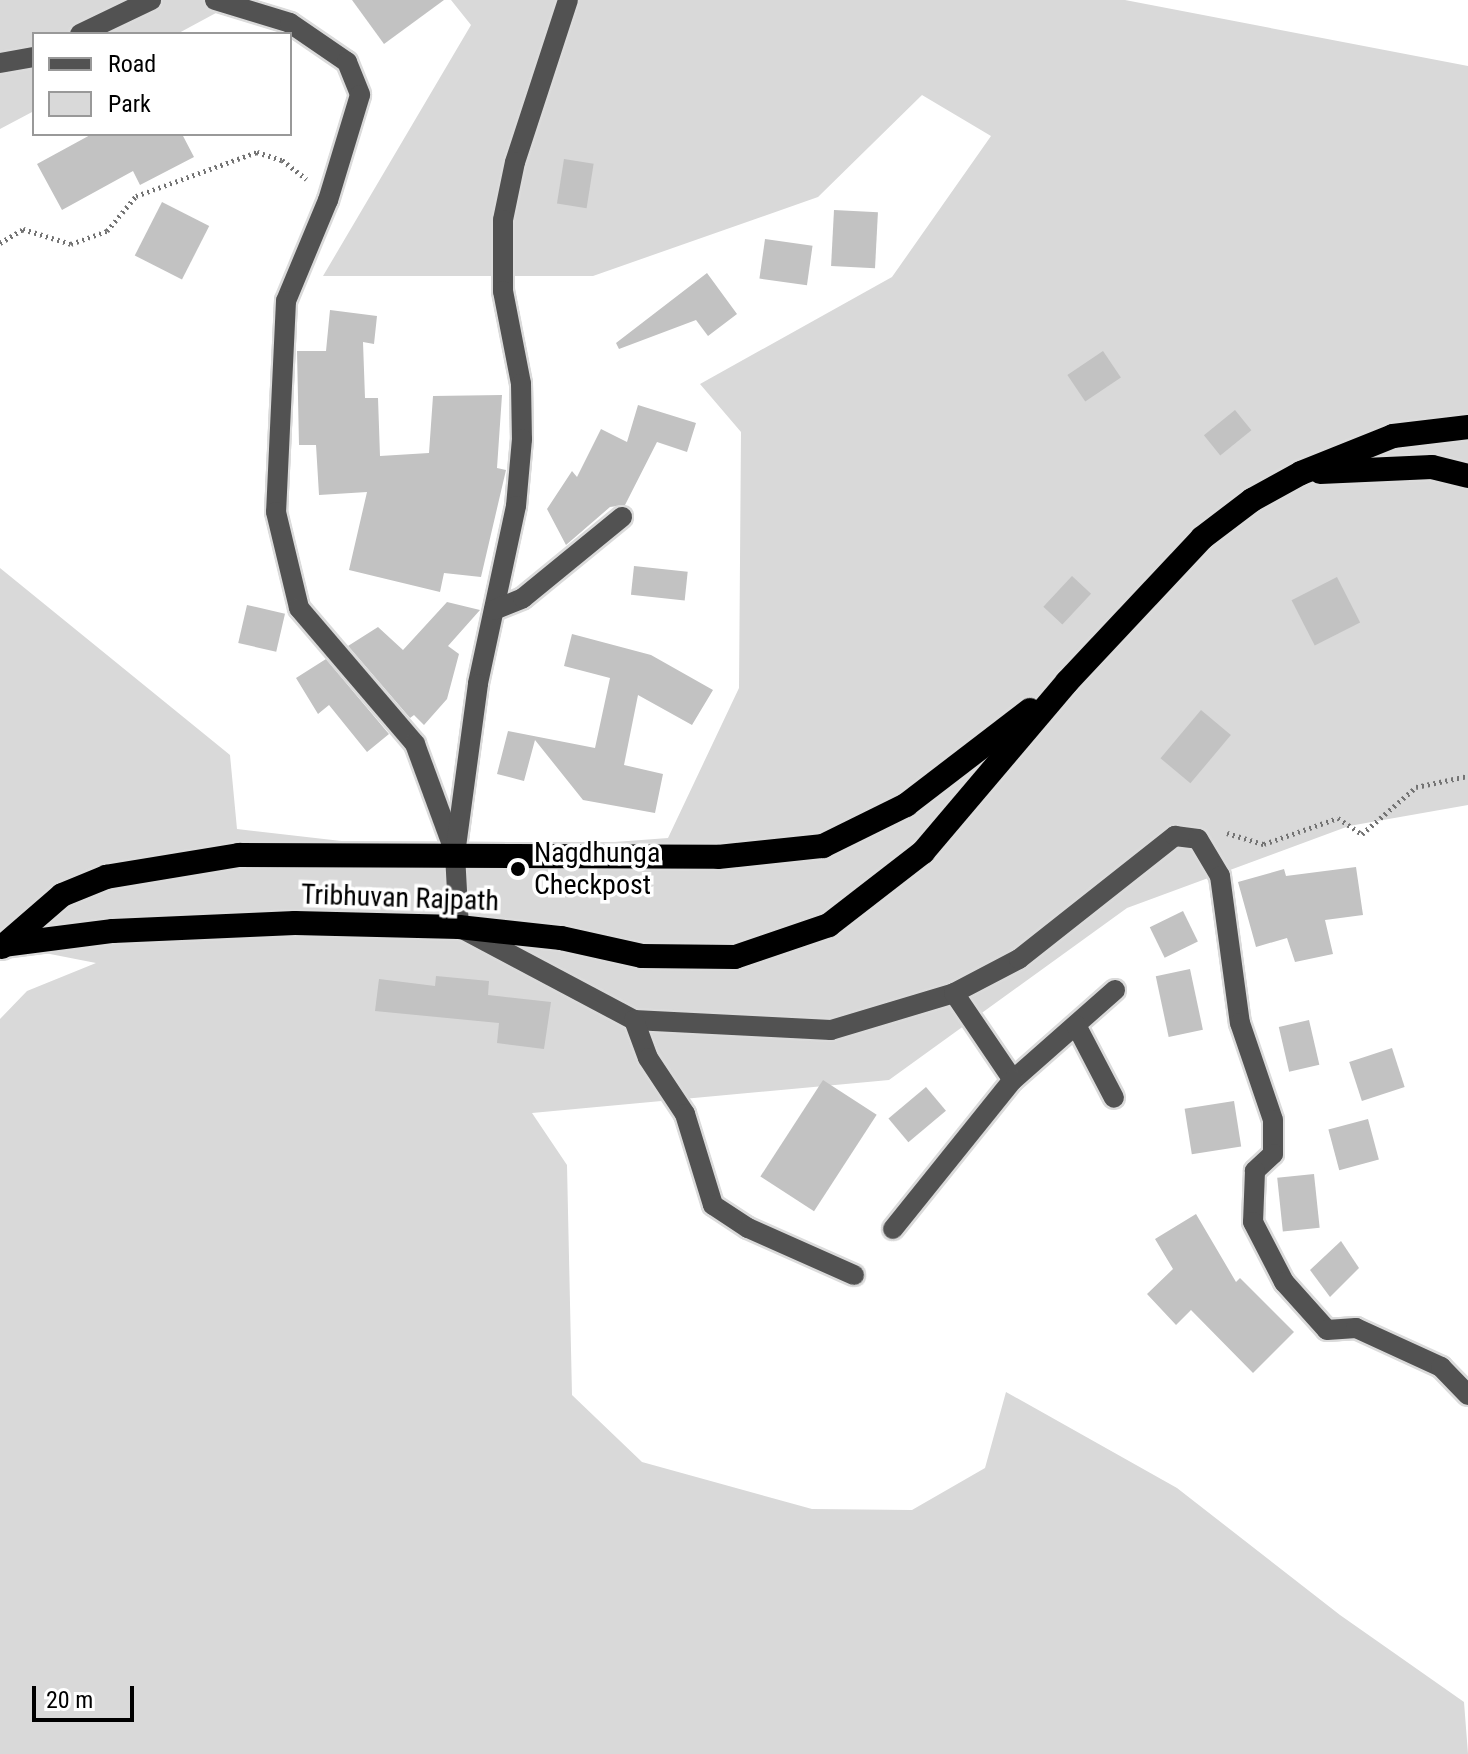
<!DOCTYPE html>
<html>
<head>
<meta charset="utf-8">
<style>
  body { margin:0 }
  #map { position:relative; width:1468px; height:1754px; overflow:hidden; background:#fff; font-family:"Roboto Condensed",sans-serif }
  div>[style] { position:absolute }
  .green>* { inset:0; background:#d9d9d9 }
  .building>* { inset:0; background:#c2c2c2; transform-origin:0 0 }
  .path>* { height:5px; margin-top:-2.5px; transform-origin:0; background:repeating-linear-gradient(90deg,#747474 0 2px,transparent 0 6px) }
  .roads { filter:drop-shadow(2px 0 #dbdbdb) drop-shadow(-2px 0 #dbdbdb) drop-shadow(0 2px #dbdbdb) drop-shadow(0 -2px #dbdbdb) }
  .minor>* { height:20px; margin:-10px; padding:0 10px; transform-origin:10px; border-radius:10px; background:#525252 }
  .highway>* { height:24px; margin:-12px; padding:0 12px; transform-origin:12px; border-radius:12px; background:#000 }
  .dots>* { width:22px; height:22px; translate:-50% -50%; box-sizing:border-box; border:4px solid #fff; border-radius:50% }
  span { translate:-50% -50%; white-space:nowrap; text-align:center; line-height:1.15; -webkit-text-stroke:7px #fff; paint-order:stroke }
  .poi-label { font-size:28px; color:#000 }
  .left { translate:0 -50%; text-align:left }
  .street-label { font-size:28px; color:#000 }
  .legend { position:absolute; left:32px; top:32px; width:260px; height:104px; box-sizing:border-box; background:#fff; border:2px solid #999; margin:0; padding:10px 14px; list-style:none; font-size:24px; color:#000 }
  .legend li { display:flex; align-items:center; gap:16px; height:40px }
  .legend b { width:40px; border:2px solid #999 }
  .scale { position:absolute; left:32px; top:1686px; width:102px; height:36px; box-sizing:border-box; border:4px solid #000; border-top:0; padding-left:10px; font-size:24px; line-height:28px; white-space:nowrap; color:#000; -webkit-text-stroke:6px #fff; paint-order:stroke }
</style>
</head>
<body>
<div id="map">
  <div class="green">
    <i style="clip-path:polygon(0 0,240px 0,177px 34px,34px 34px,34px 111px,0 129px)"></i>
    <i style="clip-path:polygon(451px 0,1125px 0,1468px 66px,1468px 805px,1349px 826px,1127px 908px,889px 1080px,532px 1113px,567px 1165px,572px 1395px,642px 1462px,812px 1509px,912px 1510px,985px 1468px,1006px 1392px,1177px 1488px,1340px 1615px,1464px 1702px,1468px 1754px,0 1754px,0 1019px,27px 991px,96px 963px,4px 945px,0 951px,0 568px,230px 755px,237px 829px,455px 854px,668px 838px,739px 688px,741px 432px,700px 384px,892px 277px,991px 136px,922px 95px,818px 197px,593px 276px,323px 276px,471px 25px)"></i>
  </div>
  <div class="building">
    <i style="clip-path:polygon(352px 0,444px 0,384px 44px)"></i>
    <i style="clip-path:polygon(92px 134px,182px 134px,194px 157px,140px 185px,133px 171px,62px 210px,37px 164px)"></i>
    <i style="left:564px;top:159px;width:30px;height:45px;rotate:9deg"></i>
    <i style="left:162px;top:202px;width:53px;height:60px;rotate:27deg"></i>
    <i style="left:834px;top:210px;width:44px;height:56px;rotate:3deg"></i>
    <i style="left:765px;top:239px;width:48px;height:40px;rotate:8deg"></i>
    <i style="clip-path:polygon(707px 273px,737px 314px,708px 336px,696px 320px,619px 349px,616px 343px)"></i>
    <i style="clip-path:polygon(330px 310px,377px 316px,374px 344px,363px 342px,365px 398px,378px 398px,380px 456px,429px 453px,433px 396px,502px 395px,497px 468px,506px 470px,481px 577px,444px 573px,440px 592px,349px 570px,367px 492px,319px 495px,316px 445px,299px 445px,297px 351px,326px 351px)"></i>
    <i style="left:1103px;top:351px;width:32px;height:43px;rotate:56deg"></i>
    <i style="clip-path:polygon(638px 405px,696px 423px,687px 452px,657px 442px,625px 505px,610px 507px,566px 545px,547px 509px,572px 471px,577px 477px,601px 429px,627px 442px)"></i>
    <i style="left:1235px;top:410px;width:26px;height:40px;rotate:51deg"></i>
    <i style="left:634px;top:566px;width:54px;height:29px;rotate:6deg"></i>
    <i style="left:1072px;top:576px;width:26px;height:42px;rotate:43deg"></i>
    <i style="left:1337px;top:577px;width:51px;height:51px;rotate:63deg"></i>
    <i style="clip-path:polygon(447px 602px,480px 610px,448px 646px,459px 654px,447px 699px,424px 725px,414px 715px,410px 718px,348px 646px,378px 627px,403px 650px)"></i>
    <i style="left:247px;top:605px;width:39px;height:39px;rotate:13deg"></i>
    <i style="clip-path:polygon(572px 634px,651px 655px,713px 690px,692px 725px,638px 695px,624px 765px,663px 774px,655px 813px,583px 800px,535px 740px,524px 781px,497px 774px,508px 731px,595px 748px,610px 678px,564px 666px)"></i>
    <i style="clip-path:polygon(326px 659px,389px 734px,367px 752px,329px 705px,318px 714px,296px 678px)"></i>
    <i style="left:1201px;top:710px;width:39px;height:63px;rotate:40deg"></i>
    <i style="clip-path:polygon(1356px 867px,1363px 915px,1325px 920px,1333px 954px,1295px 962px,1287px 938px,1256px 947px,1238px 882px,1284px 869px,1286px 876px)"></i>
    <i style="left:1183px;top:911px;width:34px;height:37px;rotate:64deg"></i>
    <i style="left:1190px;top:969px;width:62px;height:35px;rotate:78deg"></i>
    <i style="clip-path:polygon(436px 976px,489px 981px,488px 995px,551px 1002px,544px 1049px,497px 1043px,499px 1023px,375px 1011px,379px 979px,435px 986px)"></i>
    <i style="left:1309px;top:1020px;width:46px;height:31px;rotate:77deg"></i>
    <i style="left:1392px;top:1048px;width:41px;height:45px;rotate:72deg"></i>
    <i style="left:823px;top:1080px;width:64px;height:115px;rotate:33deg"></i>
    <i style="left:926px;top:1087px;width:31px;height:49px;rotate:50deg"></i>
    <i style="left:1234px;top:1101px;width:46px;height:50px;rotate:81deg"></i>
    <i style="left:1368px;top:1119px;width:42px;height:41px;rotate:75deg"></i>
    <i style="left:1314px;top:1174px;width:54px;height:37px;rotate:84deg"></i>
    <i style="clip-path:polygon(1196px 1214px,1236px 1282px,1240px 1278px,1294px 1332px,1253px 1373px,1191px 1310px,1176px 1325px,1147px 1294px,1173px 1269px,1155px 1239px)"></i>
    <i style="clip-path:polygon(1341px 1241px,1359px 1268px,1330px 1297px,1310px 1270px)"></i>
  </div>
  <div class="path">
    <i style="left:0;top:243px;width:27px;rotate:-31deg"></i>
    <i style="left:23px;top:229px;width:50px;rotate:17.4deg"></i>
    <i style="left:71px;top:244px;width:38px;rotate:-20deg"></i>
    <i style="left:107px;top:231px;width:45px;rotate:-50.4deg"></i>
    <i style="left:136px;top:196px;width:129px;rotate:-20deg"></i>
    <i style="left:257px;top:152px;width:26px;rotate:18deg"></i>
    <i style="left:282px;top:160px;width:31px;rotate:38deg"></i>
    <i style="left:1227px;top:833px;width:39px;rotate:17deg"></i>
    <i style="left:1264px;top:844px;width:78px;rotate:-19.4deg"></i>
    <i style="left:1338px;top:818px;width:29px;rotate:34deg"></i>
    <i style="left:1362px;top:834px;width:72px;rotate:-41deg"></i>
    <i style="left:1416px;top:787px;width:53px;rotate:-11.9deg"></i>
  </div>
  <div class="roads">
    <div class="minor">
      <i style="left:215px;top:0;width:78px;rotate:17deg"></i>
      <i style="left:290px;top:23px;width:69px;rotate:34.4deg"></i>
      <i style="left:347px;top:62px;width:35px;rotate:68deg"></i>
      <i style="left:360px;top:95px;width:110px;rotate:106.9deg"></i>
      <i style="left:328px;top:200px;width:109px;rotate:112.6deg"></i>
      <i style="left:286px;top:301px;width:211px;rotate:92.7deg"></i>
      <i style="left:276px;top:512px;width:99px;rotate:76.5deg"></i>
      <i style="left:299px;top:608px;width:179px;rotate:49.5deg"></i>
      <i style="left:415px;top:744px;width:113px;rotate:69.8deg"></i>
      <i style="left:568px;top:0;width:170px;rotate:108.1deg"></i>
      <i style="left:515px;top:162px;width:59px;rotate:101.7deg"></i>
      <i style="left:503px;top:220px;width:71px;rotate:90deg"></i>
      <i style="left:503px;top:291px;width:95px;rotate:79deg"></i>
      <i style="left:521px;top:384px;width:55px;rotate:89deg"></i>
      <i style="left:522px;top:439px;width:67px;rotate:95.1deg"></i>
      <i style="left:516px;top:506px;width:182px;rotate:102.1deg"></i>
      <i style="left:478px;top:684px;width:172px;rotate:97.7deg"></i>
      <i style="left:455px;top:854px;width:73px;rotate:86.9deg"></i>
      <i style="left:459px;top:927px;width:198px;rotate:28deg"></i>
      <i style="left:634px;top:1020px;width:197px;rotate:2.9deg"></i>
      <i style="left:831px;top:1030px;width:128px;rotate:-16.7deg"></i>
      <i style="left:954px;top:993px;width:73px;rotate:-27.6deg"></i>
      <i style="left:1019px;top:959px;width:199px;rotate:-38.3deg"></i>
      <i style="left:1175px;top:836px;width:23px;rotate:7deg"></i>
      <i style="left:1198px;top:839px;width:43px;rotate:59.3deg"></i>
      <i style="left:1220px;top:876px;width:148px;rotate:82.3deg"></i>
      <i style="left:1240px;top:1023px;width:102px;rotate:71.2deg"></i>
      <i style="left:1273px;top:1120px;width:34px;rotate:90deg"></i>
      <i style="left:1273px;top:1154px;width:25px;rotate:137deg"></i>
      <i style="left:1255px;top:1171px;width:51px;rotate:92.2deg"></i>
      <i style="left:1253px;top:1222px;width:68px;rotate:62.7deg"></i>
      <i style="left:1284px;top:1282px;width:64px;rotate:48.1deg"></i>
      <i style="left:1327px;top:1330px;width:29px;rotate:-4deg"></i>
      <i style="left:1356px;top:1328px;width:94px;rotate:24.6deg"></i>
      <i style="left:1441px;top:1367px;width:39px;rotate:46deg"></i>
      <i style="left:80px;top:34px;width:79px;rotate:-25.6deg"></i>
      <i style="left:0;top:63px;width:35px;rotate:-10deg"></i>
      <i style="left:494px;top:610px;width:31px;rotate:-22deg"></i>
      <i style="left:523px;top:598px;width:128px;rotate:-39.3deg"></i>
      <i style="left:954px;top:993px;width:105px;rotate:55.9deg"></i>
      <i style="left:1013px;top:1080px;width:136px;rotate:-41.4deg"></i>
      <i style="left:634px;top:1020px;width:40px;rotate:69.8deg"></i>
      <i style="left:648px;top:1058px;width:67px;rotate:56.5deg"></i>
      <i style="left:685px;top:1114px;width:95px;rotate:72.9deg"></i>
      <i style="left:713px;top:1205px;width:42px;rotate:33.3deg"></i>
      <i style="left:748px;top:1228px;width:116px;rotate:23.9deg"></i>
      <i style="left:1076px;top:1025px;width:82px;rotate:62.5deg"></i>
      <i style="left:893px;top:1229px;width:191px;rotate:-51.2deg"></i>
    </div>
    <div class="highway">
      <i style="left:1320px;top:472px;width:112px;rotate:-2.6deg"></i>
      <i style="left:1432px;top:467px;width:37px;rotate:14deg"></i>
      <i style="left:3px;top:945px;width:111px;rotate:-7.3deg"></i>
      <i style="left:113px;top:931px;width:182px;rotate:-2.5deg"></i>
      <i style="left:295px;top:923px;width:164px;rotate:1.4deg"></i>
      <i style="left:459px;top:927px;width:103px;rotate:6.2deg"></i>
      <i style="left:561px;top:938px;width:83px;rotate:12.5deg"></i>
      <i style="left:642px;top:956px;width:93px;rotate:0.6deg"></i>
      <i style="left:735px;top:957px;width:99px;rotate:-18.8deg"></i>
      <i style="left:829px;top:925px;width:119px;rotate:-37.8deg"></i>
      <i style="left:923px;top:852px;width:223px;rotate:-49.7deg"></i>
      <i style="left:1067px;top:682px;width:197px;rotate:-46.8deg"></i>
      <i style="left:1202px;top:538px;width:63px;rotate:-37.2deg"></i>
      <i style="left:1252px;top:500px;width:56px;rotate:-28.9deg"></i>
      <i style="left:1301px;top:473px;width:99px;rotate:-21.9deg"></i>
      <i style="left:1393px;top:436px;width:76px;rotate:-6.8deg"></i>
      <i style="left:2px;top:947px;width:79px;rotate:-40.9deg"></i>
      <i style="left:62px;top:895px;width:48px;rotate:-22.2deg"></i>
      <i style="left:106px;top:877px;width:135px;rotate:-9.4deg"></i>
      <i style="left:239px;top:855px;width:479px;rotate:0.2deg"></i>
      <i style="left:718px;top:857px;width:106px;rotate:-6deg"></i>
      <i style="left:823px;top:846px;width:93px;rotate:-26.3deg"></i>
      <i style="left:906px;top:805px;width:156px;rotate:-37.5deg"></i>
    </div>
  </div>
  <div class="dots">
    <i style="left:518px;top:869px;background:#000"></i>
  </div>
  <div class="poi-label">
    <span class="left" style="left:534px;top:869px">Nagdhunga<br>Checkpost</span>
  </div>
  <div class="street-label">
    <span style="left:400px;top:898px;rotate:2deg">Tribhuvan Rajpath</span>
  </div>
  <ul class="legend">
  <li><b style="height:10px;background:#525252"></b>Road</li>
  <li><b style="height:22px;background:#d9d9d9"></b>Park</li>
  </ul>
  <div class="scale">20 m</div>
</div>
</body>
</html>
